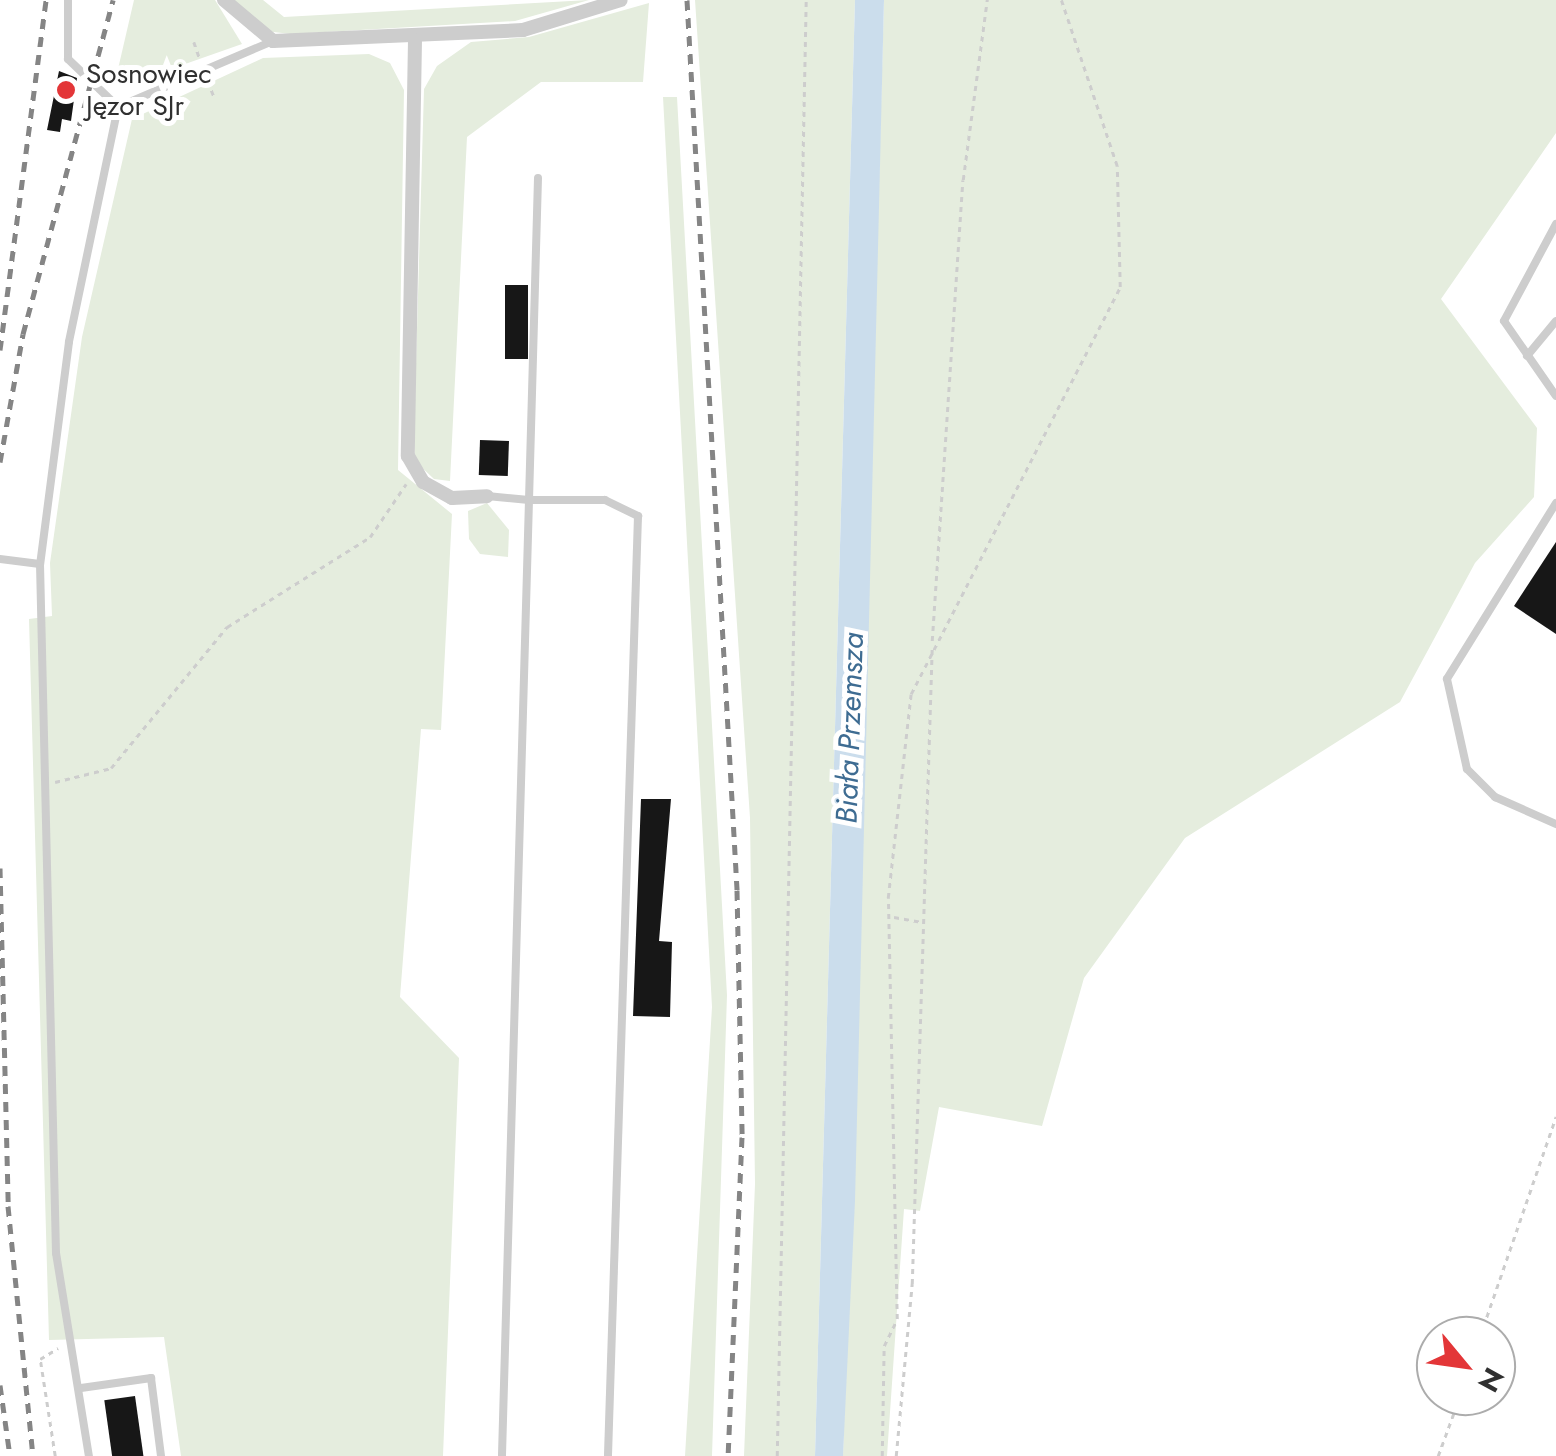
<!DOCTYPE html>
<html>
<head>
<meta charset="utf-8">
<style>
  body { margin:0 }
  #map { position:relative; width:1556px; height:1456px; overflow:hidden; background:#fff; font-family:Jost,sans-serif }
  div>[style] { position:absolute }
  .green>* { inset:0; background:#e5edde }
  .water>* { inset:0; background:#cbddec }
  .building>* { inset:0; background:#171717; transform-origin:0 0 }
  .path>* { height:2.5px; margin-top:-1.25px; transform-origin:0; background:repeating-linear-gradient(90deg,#cdcdcd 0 5px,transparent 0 10px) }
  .service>* { height:8px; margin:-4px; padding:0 4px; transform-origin:4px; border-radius:4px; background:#cdcdcd }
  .minor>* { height:14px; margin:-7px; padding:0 7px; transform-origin:7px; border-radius:7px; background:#cdcdcd }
  .rail>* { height:5px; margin-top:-2.5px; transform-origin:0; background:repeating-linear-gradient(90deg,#858585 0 10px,transparent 0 18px) }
  .dots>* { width:28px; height:28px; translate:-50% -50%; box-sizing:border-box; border:5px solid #fff; border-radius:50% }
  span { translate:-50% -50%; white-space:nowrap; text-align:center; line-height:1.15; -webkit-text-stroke:10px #fff; paint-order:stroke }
  .poi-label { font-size:28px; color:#303030 }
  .left { translate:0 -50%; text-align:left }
  .water-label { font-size:30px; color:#3e6c92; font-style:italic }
  .north { position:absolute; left:1416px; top:1316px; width:100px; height:100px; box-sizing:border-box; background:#fff; border:2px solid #acacac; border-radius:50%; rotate:119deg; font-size:28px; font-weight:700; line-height:40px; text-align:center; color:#303030 }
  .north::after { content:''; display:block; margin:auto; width:35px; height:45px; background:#e33638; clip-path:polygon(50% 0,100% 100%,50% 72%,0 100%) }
</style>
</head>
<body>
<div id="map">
  <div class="green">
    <i style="clip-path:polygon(134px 0,215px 0,242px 44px,151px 76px,118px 69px)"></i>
    <i style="clip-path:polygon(232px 0,263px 0,284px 17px,589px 0,515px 21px,291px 34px,265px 31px)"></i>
    <i style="clip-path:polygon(695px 0,855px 0,815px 1456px,744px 1456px,755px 1184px,750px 818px)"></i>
    <i style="clip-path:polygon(884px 0,1556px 0,1556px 133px,1441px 299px,1537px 428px,1534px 497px,1475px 563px,1400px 702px,1185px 838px,1084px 978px,1042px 1126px,939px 1107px,920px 1211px,904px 1209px,887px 1456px,843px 1456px)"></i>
    <i style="clip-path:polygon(649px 3px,643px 82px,541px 82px,467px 137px,450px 481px,434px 479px,415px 461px,414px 433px,424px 89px,437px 66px,471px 42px,529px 37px)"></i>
    <i style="clip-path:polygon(369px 54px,390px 63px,404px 90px,398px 470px,452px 514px,441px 730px,421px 729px,400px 997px,459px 1058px,443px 1456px,181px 1456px,164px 1337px,49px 1340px,29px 619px,52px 616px,50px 563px,82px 337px,132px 119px,263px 58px)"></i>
    <i style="clip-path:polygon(663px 97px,677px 97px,727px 995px,712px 1456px,685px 1456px,712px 1007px)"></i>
    <i style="clip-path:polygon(487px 503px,509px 530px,508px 557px,480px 554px,469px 539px,468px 511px)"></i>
  </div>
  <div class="water">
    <i style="clip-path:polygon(855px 0,884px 0,855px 1201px,843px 1456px,815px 1456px)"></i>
  </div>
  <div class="building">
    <i style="clip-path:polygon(59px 71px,77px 78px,71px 121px,62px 119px,60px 132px,47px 130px)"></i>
    <i style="left:505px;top:285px;width:23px;height:74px"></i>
    <i style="left:480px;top:440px;width:29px;height:35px;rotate:2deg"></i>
    <i style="clip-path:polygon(1556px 542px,1556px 634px,1514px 606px)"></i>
    <i style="clip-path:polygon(641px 799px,671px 799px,659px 941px,672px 942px,670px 1017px,633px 1016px)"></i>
    <i style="left:135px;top:1396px;width:61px;height:31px;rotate:82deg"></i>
  </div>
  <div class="path">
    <i style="left:194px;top:42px;width:18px;rotate:71deg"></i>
    <i style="left:208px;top:81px;width:19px;rotate:69deg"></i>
    <i style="left:932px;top:641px;width:462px;rotate:-86.2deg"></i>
    <i style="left:963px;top:180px;width:182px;rotate:-82.4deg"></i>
    <i style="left:55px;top:782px;width:58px;rotate:-14deg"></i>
    <i style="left:111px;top:768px;width:183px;rotate:-50.6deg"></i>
    <i style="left:227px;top:627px;width:169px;rotate:-32.2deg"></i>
    <i style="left:370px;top:537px;width:64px;rotate:-55.8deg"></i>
    <i style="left:894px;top:917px;width:27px;rotate:10deg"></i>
    <i style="left:1480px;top:1336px;width:232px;rotate:-70.9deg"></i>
    <i style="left:55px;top:1456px;width:98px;rotate:-98.8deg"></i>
    <i style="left:40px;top:1359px;width:21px;rotate:-31deg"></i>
    <i style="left:777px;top:1456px;width:1456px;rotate:-88.86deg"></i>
    <i style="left:882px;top:1456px;width:110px;rotate:-89deg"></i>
    <i style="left:884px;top:1346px;width:30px;rotate:-64deg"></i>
    <i style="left:897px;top:1319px;width:421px;rotate:-91.2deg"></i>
    <i style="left:888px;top:898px;width:205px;rotate:-83.6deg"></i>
    <i style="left:911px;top:694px;width:458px;rotate:-62.8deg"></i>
    <i style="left:1120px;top:287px;width:121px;rotate:-91.4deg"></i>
    <i style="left:1117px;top:166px;width:175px;rotate:-108.6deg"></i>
    <i style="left:896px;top:1456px;width:173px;rotate:-84.7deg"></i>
    <i style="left:912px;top:1284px;width:635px;rotate:-88.2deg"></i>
    <i style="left:1438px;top:1456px;width:64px;rotate:-69.9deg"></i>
  </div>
  <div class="service">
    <i style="left:68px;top:0;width:59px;rotate:90deg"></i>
    <i style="left:68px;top:59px;width:69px;rotate:43.8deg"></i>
    <i style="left:118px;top:107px;width:240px;rotate:101.8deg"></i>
    <i style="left:69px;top:342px;width:224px;rotate:97.4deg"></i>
    <i style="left:40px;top:564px;width:689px;rotate:88.67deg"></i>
    <i style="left:56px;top:1253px;width:206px;rotate:80.8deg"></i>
    <i style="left:118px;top:107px;width:168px;rotate:-23.1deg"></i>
    <i style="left:538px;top:178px;width:322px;rotate:91.6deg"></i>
    <i style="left:529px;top:500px;width:76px"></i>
    <i style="left:605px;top:500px;width:37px;rotate:26deg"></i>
    <i style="left:638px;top:516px;width:940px;rotate:91.83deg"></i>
    <i style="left:1556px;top:224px;width:110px;rotate:118.2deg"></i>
    <i style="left:1504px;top:321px;width:91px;rotate:55.3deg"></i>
    <i style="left:1527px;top:356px;width:45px;rotate:-50.4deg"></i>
    <i style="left:487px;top:496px;width:42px;rotate:5.4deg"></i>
    <i style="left:529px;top:500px;width:956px;rotate:91.62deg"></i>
    <i style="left:1556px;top:503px;width:207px;rotate:121.8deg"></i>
    <i style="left:1447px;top:679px;width:92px;rotate:77.5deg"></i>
    <i style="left:1467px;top:769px;width:40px;rotate:45deg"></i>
    <i style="left:1495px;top:797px;width:67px;rotate:23.9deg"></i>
    <i style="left:0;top:559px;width:40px;rotate:7.1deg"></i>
    <i style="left:81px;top:1388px;width:71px;rotate:-8.1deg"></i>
    <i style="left:151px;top:1378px;width:79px;rotate:82.7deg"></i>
  </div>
  <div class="minor">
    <i style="left:224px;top:0;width:64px;rotate:39.9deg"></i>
    <i style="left:273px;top:41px;width:250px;rotate:-2.5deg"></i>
    <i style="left:523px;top:30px;width:102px;rotate:-17deg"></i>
    <i style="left:415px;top:40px;width:416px;rotate:91deg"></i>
    <i style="left:408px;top:456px;width:30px;rotate:60deg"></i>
    <i style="left:423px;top:482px;width:33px;rotate:29deg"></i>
    <i style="left:452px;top:498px;width:35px;rotate:-3deg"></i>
  </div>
  <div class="rail">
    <i style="left:687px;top:0;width:891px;rotate:86.78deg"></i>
    <i style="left:737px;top:890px;width:247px;rotate:88.8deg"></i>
    <i style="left:742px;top:1137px;width:319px;rotate:92.5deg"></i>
    <i style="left:0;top:350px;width:353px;rotate:-82.5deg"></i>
    <i style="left:0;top:462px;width:130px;rotate:-79.8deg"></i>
    <i style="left:23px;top:334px;width:346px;rotate:-74.9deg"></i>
    <i style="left:0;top:868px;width:338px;rotate:88.6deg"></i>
    <i style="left:8px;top:1206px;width:251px;rotate:84.3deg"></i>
    <i style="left:0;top:1385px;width:72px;rotate:82deg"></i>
  </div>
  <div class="dots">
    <i style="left:66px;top:90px;background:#e33638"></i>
  </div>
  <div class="poi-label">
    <span class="left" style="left:86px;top:90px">Sosnowiec<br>Jęzor SJr</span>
  </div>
  <div class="water-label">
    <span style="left:850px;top:728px;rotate:-88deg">Biała Przemsza</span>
  </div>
  <div class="north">N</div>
</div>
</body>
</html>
